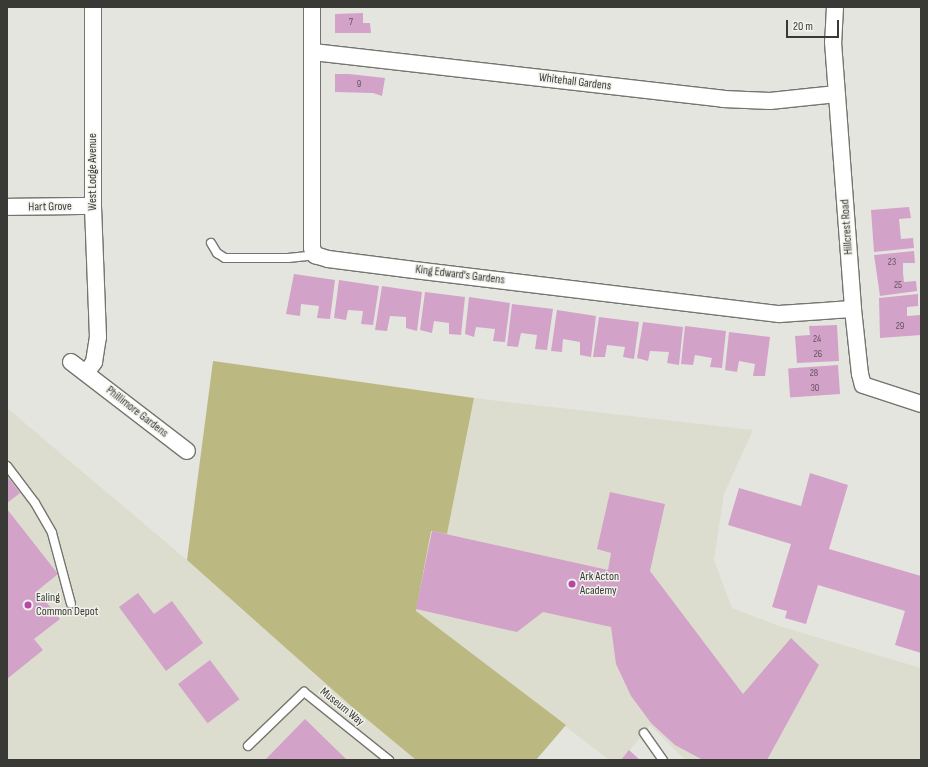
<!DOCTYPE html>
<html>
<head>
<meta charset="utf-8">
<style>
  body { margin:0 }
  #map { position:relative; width:928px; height:767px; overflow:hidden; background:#e5e5df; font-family:"Sofia Sans Condensed",sans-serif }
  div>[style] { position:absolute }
  .built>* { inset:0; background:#ddddcf }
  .green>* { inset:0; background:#bbb981 }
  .building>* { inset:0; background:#d3a2c9; transform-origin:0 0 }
  .roads { filter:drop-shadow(1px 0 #757570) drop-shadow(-1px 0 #757570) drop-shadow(0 1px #757570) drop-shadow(0 -1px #757570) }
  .service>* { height:8px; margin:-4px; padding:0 4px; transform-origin:4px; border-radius:4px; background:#fff }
  .minor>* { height:16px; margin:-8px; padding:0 8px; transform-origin:8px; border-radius:8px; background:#fff }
  .dots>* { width:11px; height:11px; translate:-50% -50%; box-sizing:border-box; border:2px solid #f2f2ec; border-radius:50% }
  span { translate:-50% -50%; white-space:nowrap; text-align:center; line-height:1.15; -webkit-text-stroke:3px #f2f2ec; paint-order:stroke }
  .number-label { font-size:10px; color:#60535b }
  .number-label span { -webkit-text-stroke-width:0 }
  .street-label { font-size:12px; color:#393936 }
  .poi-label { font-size:12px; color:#393936 }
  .left { translate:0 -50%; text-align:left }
  .frame { position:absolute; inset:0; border:8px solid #393936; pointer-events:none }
  .scale { position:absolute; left:786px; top:20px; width:53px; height:18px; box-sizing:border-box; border:2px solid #393936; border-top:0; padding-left:5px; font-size:12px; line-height:14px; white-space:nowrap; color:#393936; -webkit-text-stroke:3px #f2f2ec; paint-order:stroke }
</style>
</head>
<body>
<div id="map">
  <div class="built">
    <i style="clip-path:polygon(474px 398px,753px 430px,724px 494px,714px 560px,732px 608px,779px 626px,921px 668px,921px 760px,685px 760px,650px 725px,622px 760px,609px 760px,416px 611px,431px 531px,447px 534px)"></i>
    <i style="clip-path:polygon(7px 408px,187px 560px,351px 706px,416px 760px,7px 760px)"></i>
  </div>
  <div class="green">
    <i style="clip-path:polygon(213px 361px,474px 398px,447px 534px,431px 531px,416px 611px,566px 725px,536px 760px,416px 760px,351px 706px,187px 560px)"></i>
  </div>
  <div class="building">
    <i style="clip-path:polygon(363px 13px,363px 23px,370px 23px,371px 33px,335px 33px,335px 14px)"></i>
    <i style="clip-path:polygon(335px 74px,349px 74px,385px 78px,382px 96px,373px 93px,335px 92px)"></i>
    <i style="clip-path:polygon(909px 207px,911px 218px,899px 219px,901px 239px,913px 238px,914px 248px,874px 252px,871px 210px)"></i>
    <i style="clip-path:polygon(914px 251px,915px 263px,903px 263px,903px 273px,904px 282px,916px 281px,917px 291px,880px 296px,874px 255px)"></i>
    <i style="clip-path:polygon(294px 274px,335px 280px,330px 319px,317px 318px,319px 306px,301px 304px,300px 316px,286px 314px)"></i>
    <i style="clip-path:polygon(339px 280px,379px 286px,373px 325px,361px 324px,363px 311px,348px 310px,346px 320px,334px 318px)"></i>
    <i style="clip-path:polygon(382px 286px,422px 292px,417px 331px,406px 328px,406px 317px,390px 316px,387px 331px,375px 330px)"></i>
    <i style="clip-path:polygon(425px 292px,465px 297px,461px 335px,449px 334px,449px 323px,434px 321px,432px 333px,420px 330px)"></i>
    <i style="clip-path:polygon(918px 294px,918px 306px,907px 307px,907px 316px,921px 315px,921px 335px,880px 338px,879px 298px)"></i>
    <i style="clip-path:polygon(469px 297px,510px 303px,505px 342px,493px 341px,495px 329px,476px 327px,474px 337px,465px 334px)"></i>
    <i style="clip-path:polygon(512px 304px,553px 309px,547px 350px,535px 349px,537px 335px,521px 333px,518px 347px,507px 346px)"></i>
    <i style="clip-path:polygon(557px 310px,596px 316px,591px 357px,580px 355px,580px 342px,563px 339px,562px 352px,551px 351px)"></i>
    <i style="clip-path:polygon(599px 317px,639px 322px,634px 359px,623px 357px,625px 347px,607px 345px,605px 357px,593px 357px)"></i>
    <i style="clip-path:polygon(643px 322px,683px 327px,679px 365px,667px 363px,669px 352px,650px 351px,648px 361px,637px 358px)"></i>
    <i style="clip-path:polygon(837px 325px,839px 361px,797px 363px,795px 336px,810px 335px,809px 326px)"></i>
    <i style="clip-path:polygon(685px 326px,726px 331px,722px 368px,710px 367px,712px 358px,695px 355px,693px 365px,681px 364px)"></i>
    <i style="clip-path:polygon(729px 332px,770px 337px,765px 376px,753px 376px,755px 364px,739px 361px,737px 372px,725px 370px)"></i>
    <i style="left:838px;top:365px;width:29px;height:50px;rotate:86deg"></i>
    <i style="clip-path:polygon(810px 473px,848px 485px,829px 549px,921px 576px,921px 653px,895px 645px,905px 611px,818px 585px,806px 624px,785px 618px,787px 611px,772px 607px,791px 544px,728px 525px,739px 488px,801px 506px)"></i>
    <i style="clip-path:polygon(7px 476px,20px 493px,7px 503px)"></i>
    <i style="clip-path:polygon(610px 492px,665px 504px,650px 571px,743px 694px,791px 638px,819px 665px,767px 760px,703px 760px,675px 745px,651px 723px,631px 696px,616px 664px,611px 627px,543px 612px,517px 632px,416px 609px,432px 531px,608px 570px,611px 553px,597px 549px)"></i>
    <i style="clip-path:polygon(7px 509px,58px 574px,37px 591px,60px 619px,34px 639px,43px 650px,7px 679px)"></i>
    <i style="clip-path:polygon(138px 593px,154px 614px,172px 601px,203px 643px,166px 671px,119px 607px)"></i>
    <i style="left:210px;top:660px;width:49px;height:40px;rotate:53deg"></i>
    <i style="clip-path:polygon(305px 719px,347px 760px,265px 760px)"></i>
    <i style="clip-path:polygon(629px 750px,640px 760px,621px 760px)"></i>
  </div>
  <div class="roads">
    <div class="service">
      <i style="left:211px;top:243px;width:12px;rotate:59deg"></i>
      <i style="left:217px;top:253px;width:9px;rotate:32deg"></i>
      <i style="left:225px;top:258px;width:63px"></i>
      <i style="left:288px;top:258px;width:27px;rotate:-6deg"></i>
      <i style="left:7px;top:466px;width:46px;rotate:52.9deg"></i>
      <i style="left:35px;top:503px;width:34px;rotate:60deg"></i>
      <i style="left:52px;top:533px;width:73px;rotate:75deg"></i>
      <i style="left:644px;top:733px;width:33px;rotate:55deg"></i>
      <i style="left:248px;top:746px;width:78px;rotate:-44deg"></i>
      <i style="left:304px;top:692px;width:109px;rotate:38.7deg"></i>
    </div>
    <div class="minor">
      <i style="left:312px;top:7px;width:241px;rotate:90deg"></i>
      <i style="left:312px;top:248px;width:8px;rotate:67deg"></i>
      <i style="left:315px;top:255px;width:14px;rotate:17deg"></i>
      <i style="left:328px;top:259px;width:79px;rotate:7.3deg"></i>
      <i style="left:406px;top:269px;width:376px;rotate:6.9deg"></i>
      <i style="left:779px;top:314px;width:74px;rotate:-3.9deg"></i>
      <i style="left:835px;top:7px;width:35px;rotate:93deg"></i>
      <i style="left:833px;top:42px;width:268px;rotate:85.7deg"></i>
      <i style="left:853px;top:309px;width:65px;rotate:83.9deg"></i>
      <i style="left:860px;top:374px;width:11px;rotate:75deg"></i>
      <i style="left:863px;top:385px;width:61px;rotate:18.1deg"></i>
      <i style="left:313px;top:52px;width:413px;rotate:6.5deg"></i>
      <i style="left:723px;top:99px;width:47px;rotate:2.4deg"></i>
      <i style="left:770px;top:101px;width:67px;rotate:-6deg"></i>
      <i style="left:7px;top:207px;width:86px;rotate:-0.7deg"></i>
      <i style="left:71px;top:362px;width:146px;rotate:37.5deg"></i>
      <i style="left:86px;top:373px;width:14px;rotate:-54deg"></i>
      <i style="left:94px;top:362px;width:25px;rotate:-81deg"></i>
      <i style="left:98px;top:337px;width:131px;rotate:-92.2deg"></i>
      <i style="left:93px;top:206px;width:199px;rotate:-90deg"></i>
    </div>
  </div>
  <div class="dots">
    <i style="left:572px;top:584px;background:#b547a5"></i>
    <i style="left:28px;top:605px;background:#b547a5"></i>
  </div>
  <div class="number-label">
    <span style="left:351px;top:23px">7</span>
    <span style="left:359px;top:85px">9</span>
    <span style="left:892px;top:263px">23</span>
    <span style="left:898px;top:286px">25</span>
    <span style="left:900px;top:327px">29</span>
    <span style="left:817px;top:340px">24</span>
    <span style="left:818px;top:355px">26</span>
    <span style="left:814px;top:374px">28</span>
    <span style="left:815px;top:389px">30</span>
  </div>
  <div class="street-label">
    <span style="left:575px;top:82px;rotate:7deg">Whitehall Gardens</span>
    <span style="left:93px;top:172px;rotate:-90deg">West Lodge Avenue</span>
    <span style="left:50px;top:207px;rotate:-1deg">Hart Grove</span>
    <span style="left:847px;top:227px;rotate:-94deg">Hillcrest Road</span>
    <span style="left:460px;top:275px;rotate:7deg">King Edward's Gardens</span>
    <span style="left:137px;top:412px;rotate:38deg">Phillimore Gardens</span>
    <span style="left:342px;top:707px;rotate:39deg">Museum Way</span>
  </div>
  <div class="poi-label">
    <span class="left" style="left:580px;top:584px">Ark Acton<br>Academy</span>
    <span class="left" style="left:36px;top:605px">Ealing<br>Common Depot</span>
  </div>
  <div class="frame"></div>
  <div class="scale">20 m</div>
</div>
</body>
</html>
